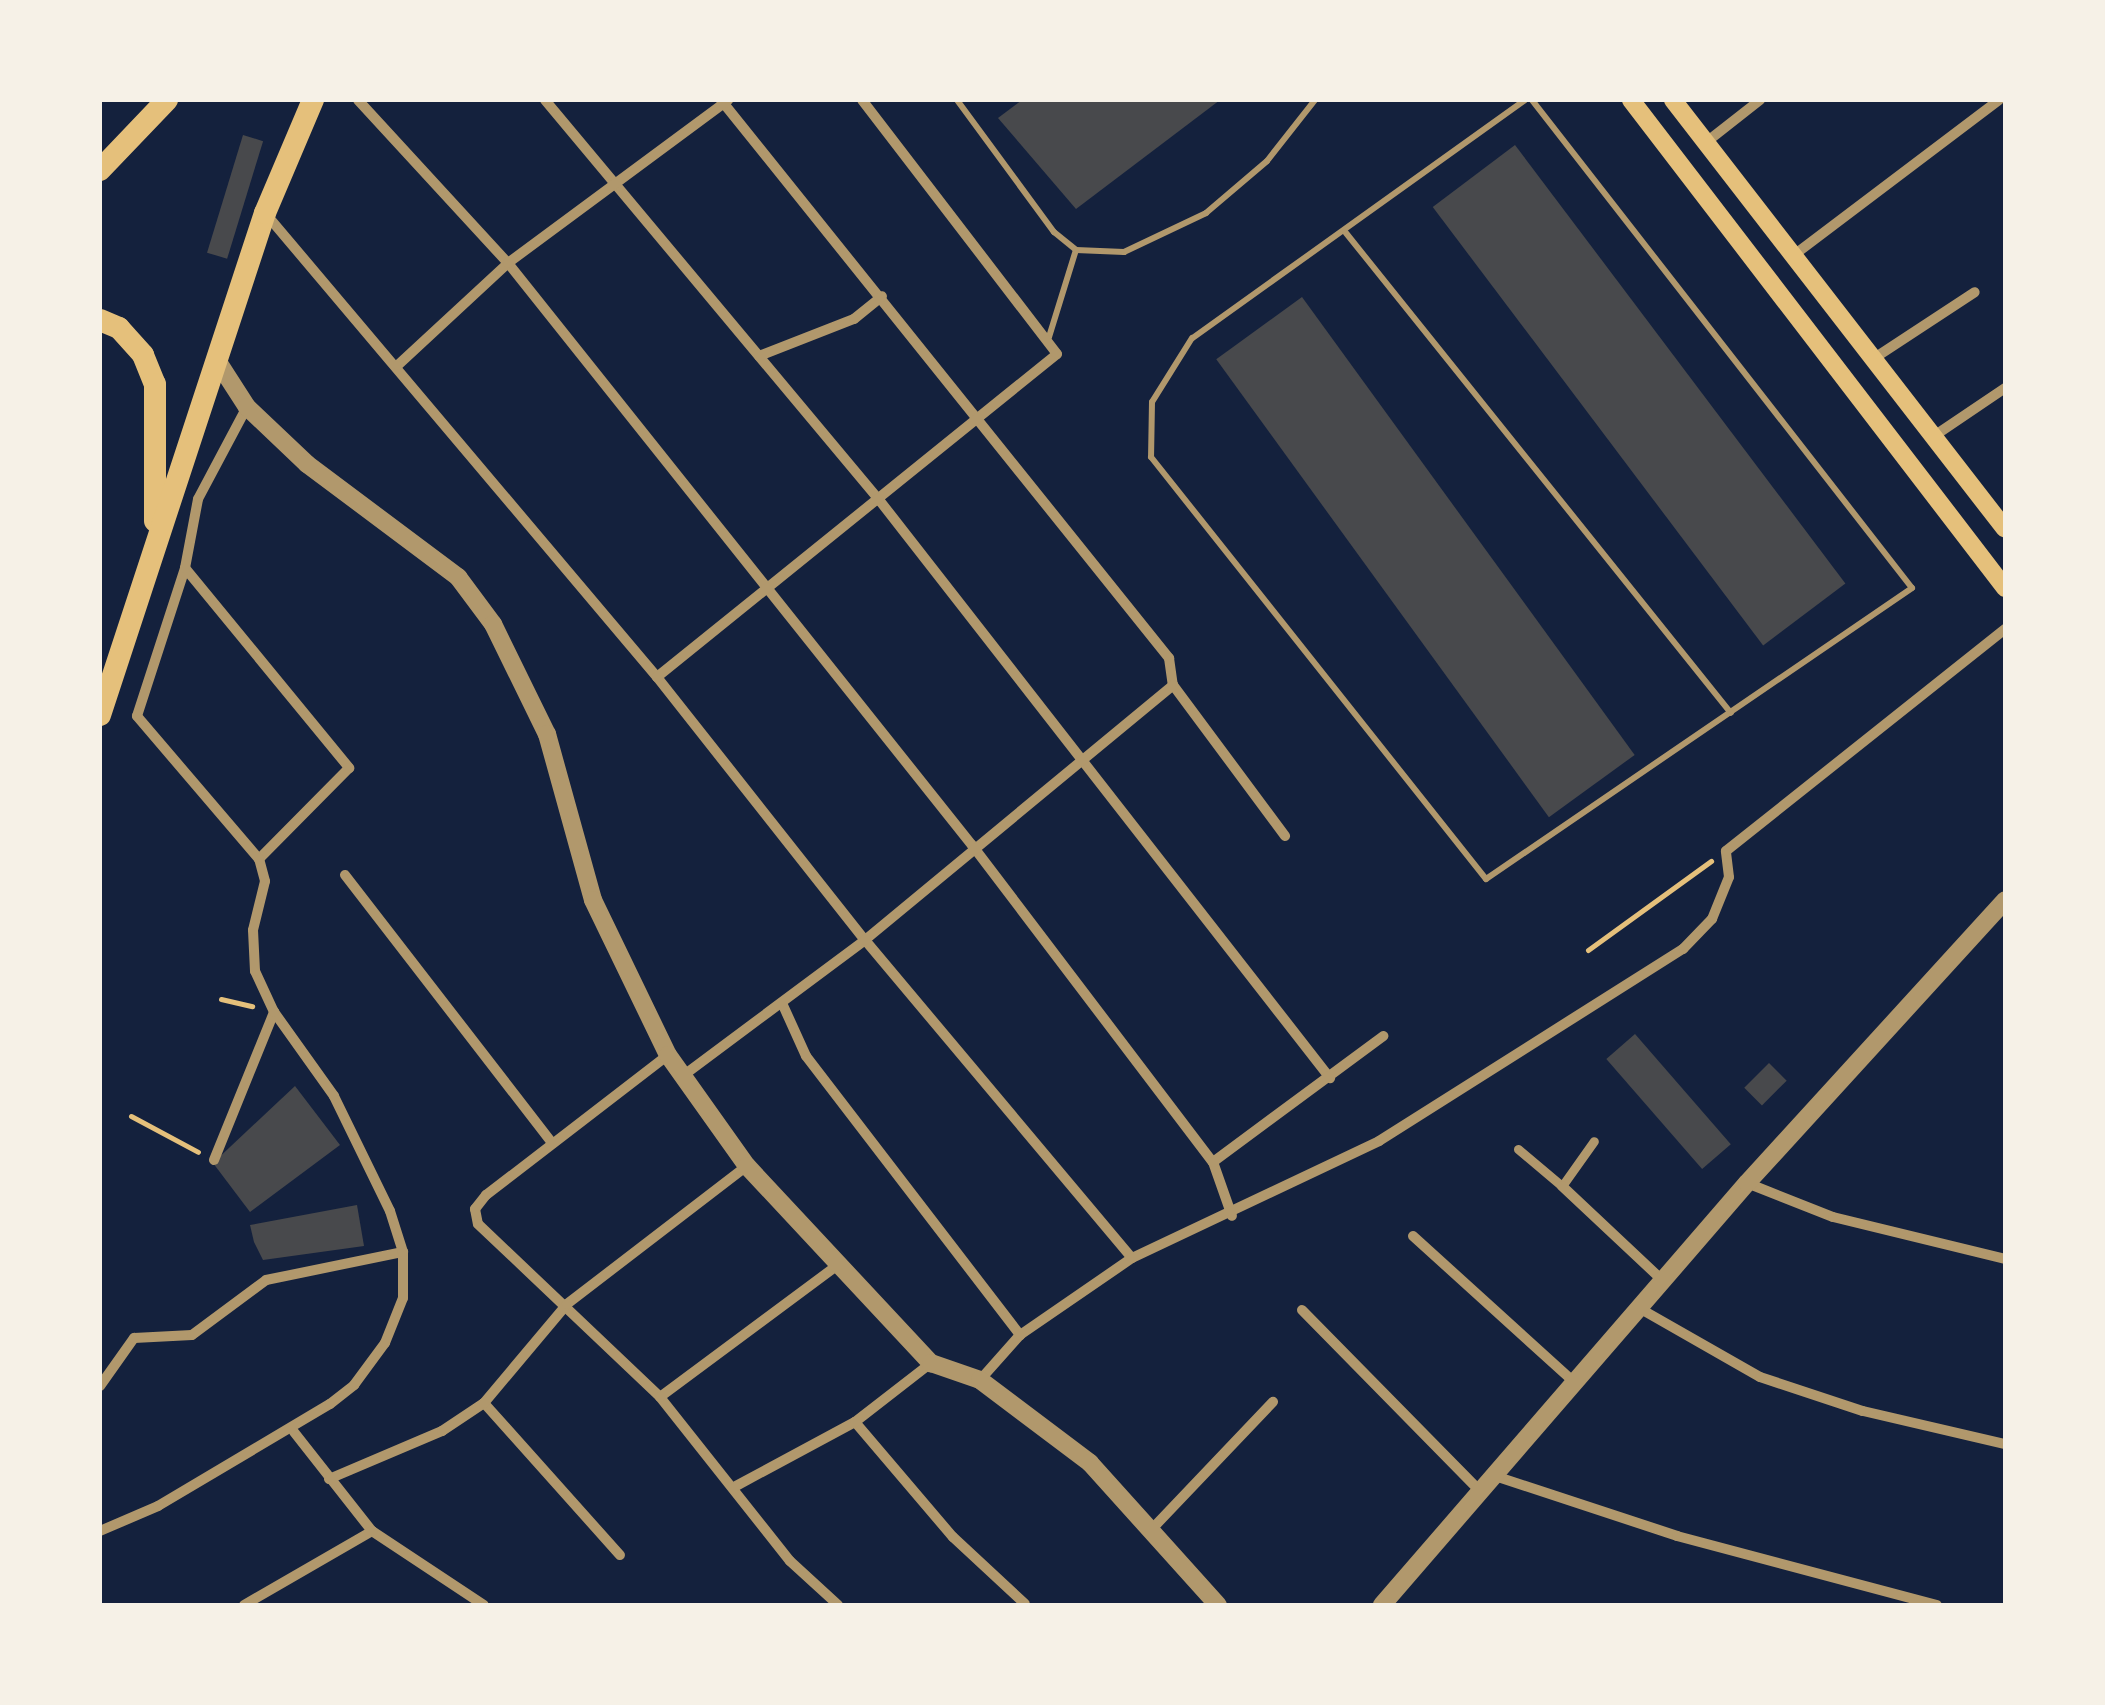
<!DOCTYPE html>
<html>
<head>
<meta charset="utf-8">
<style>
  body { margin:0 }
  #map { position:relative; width:2105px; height:1705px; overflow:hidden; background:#14213d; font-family:"Nunito Sans",sans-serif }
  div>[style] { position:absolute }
  .building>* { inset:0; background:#48494c; transform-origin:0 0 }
  .path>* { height:5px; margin:-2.5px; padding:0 2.5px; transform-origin:2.5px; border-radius:2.5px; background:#e5c07b }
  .service>* { height:6px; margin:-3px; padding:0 3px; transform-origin:3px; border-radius:3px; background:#b1986c }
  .pedestrian>* { height:9px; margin:-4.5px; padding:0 4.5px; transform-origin:4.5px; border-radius:4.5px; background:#b1986c }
  .minor>* { height:10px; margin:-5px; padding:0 5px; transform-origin:5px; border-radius:5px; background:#b1986c }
  .tertiary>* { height:18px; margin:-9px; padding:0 9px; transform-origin:9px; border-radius:9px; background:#b1986c }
  .secondary>* { height:18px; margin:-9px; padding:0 9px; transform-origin:9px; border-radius:9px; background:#e5c07b }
  .trunk>* { height:22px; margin:-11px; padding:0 11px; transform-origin:11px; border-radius:11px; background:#e5c07b }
  span { translate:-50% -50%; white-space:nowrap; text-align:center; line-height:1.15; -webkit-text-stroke:8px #f6f1e7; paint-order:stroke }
  .frame { position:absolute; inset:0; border:102px solid #f6f1e7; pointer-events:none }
</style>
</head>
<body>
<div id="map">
  <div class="building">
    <i style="clip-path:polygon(1022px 100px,1220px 100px,1076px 209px,998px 118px)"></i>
    <i style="left:243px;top:135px;width:21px;height:123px;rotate:17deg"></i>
    <i style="left:1515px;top:145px;width:549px;height:103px;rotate:53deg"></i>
    <i style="left:1302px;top:297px;width:566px;height:106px;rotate:54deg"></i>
    <i style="left:1635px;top:1034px;width:146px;height:38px;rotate:49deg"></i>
    <i style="left:1769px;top:1063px;width:25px;height:35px;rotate:45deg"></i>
    <i style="clip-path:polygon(295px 1086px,340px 1145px,250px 1212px,213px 1163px)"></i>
    <i style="clip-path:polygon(357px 1205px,364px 1246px,263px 1260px,254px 1242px,250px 1225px)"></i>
  </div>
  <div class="path">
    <i style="left:1588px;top:950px;width:152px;rotate:-35.9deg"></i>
    <i style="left:221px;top:999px;width:32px;rotate:13deg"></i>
    <i style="left:131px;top:1116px;width:76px;rotate:28.2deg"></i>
  </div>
  <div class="service">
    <i style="left:957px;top:100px;width:164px;rotate:53.7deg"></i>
    <i style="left:1054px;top:232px;width:28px;rotate:39deg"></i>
    <i style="left:1525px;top:100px;width:409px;rotate:144.4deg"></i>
    <i style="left:1192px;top:338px;width:75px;rotate:122deg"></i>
    <i style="left:1152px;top:402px;width:55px;rotate:91deg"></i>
    <i style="left:1151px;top:457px;width:539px;rotate:51.56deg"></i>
    <i style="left:1486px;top:879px;width:516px;rotate:-34.34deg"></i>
    <i style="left:1912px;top:588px;width:619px;rotate:-127.91deg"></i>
    <i style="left:1346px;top:233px;width:615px;rotate:51.27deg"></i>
    <i style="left:1076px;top:250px;width:48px;rotate:2.4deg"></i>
    <i style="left:1124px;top:252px;width:91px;rotate:-25.4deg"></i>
    <i style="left:1206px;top:213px;width:80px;rotate:-40.4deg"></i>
    <i style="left:1267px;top:161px;width:78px;rotate:-51.8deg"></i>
    <i style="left:1049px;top:337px;width:91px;rotate:-72.8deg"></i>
  </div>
  <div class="pedestrian">
    <i style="left:1518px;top:1149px;width:57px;rotate:40.1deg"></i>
    <i style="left:1562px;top:1186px;width:55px;rotate:-54.6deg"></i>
  </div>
  <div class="minor">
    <i style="left:358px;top:100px;width:222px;rotate:47.4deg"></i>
    <i style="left:508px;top:263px;width:744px;rotate:51.44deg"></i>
    <i style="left:972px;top:845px;width:398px;rotate:52.8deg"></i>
    <i style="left:1213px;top:1162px;width:57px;rotate:70.6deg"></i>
    <i style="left:545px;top:100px;width:523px;rotate:50.12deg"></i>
    <i style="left:880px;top:501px;width:732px;rotate:52.05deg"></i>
    <i style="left:721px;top:100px;width:716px;rotate:51.24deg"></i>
    <i style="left:1169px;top:658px;width:27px;rotate:82deg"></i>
    <i style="left:1173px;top:685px;width:188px;rotate:53.4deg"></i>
    <i style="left:1709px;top:140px;width:65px;rotate:-38.1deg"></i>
    <i style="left:266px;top:214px;width:606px;rotate:49.82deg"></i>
    <i style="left:657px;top:677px;width:335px;rotate:51.7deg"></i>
    <i style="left:865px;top:940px;width:415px;rotate:50deg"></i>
    <i style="left:1794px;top:255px;width:257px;rotate:-37.1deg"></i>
    <i style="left:759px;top:356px;width:102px;rotate:-21.3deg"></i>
    <i style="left:854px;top:319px;width:36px;rotate:-39deg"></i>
    <i style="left:1876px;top:357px;width:118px;rotate:-33.3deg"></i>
    <i style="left:398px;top:365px;width:150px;rotate:-42.8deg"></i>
    <i style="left:508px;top:263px;width:274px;rotate:-36.5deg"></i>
    <i style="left:1937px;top:434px;width:82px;rotate:-34.1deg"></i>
    <i style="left:185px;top:568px;width:259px;rotate:50.6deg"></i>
    <i style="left:349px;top:768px;width:128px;rotate:134.7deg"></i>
    <i style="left:657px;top:677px;width:514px;rotate:-38.92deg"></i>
    <i style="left:1057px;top:354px;width:320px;rotate:-127.5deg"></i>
    <i style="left:345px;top:875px;width:339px;rotate:52.3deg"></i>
    <i style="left:782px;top:1003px;width:58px;rotate:65.6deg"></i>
    <i style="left:806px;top:1056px;width:352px;rotate:52.5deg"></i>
    <i style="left:668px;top:1055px;width:230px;rotate:142.4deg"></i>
    <i style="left:486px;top:1195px;width:18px;rotate:128deg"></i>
    <i style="left:475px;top:1209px;width:15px;rotate:79deg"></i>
    <i style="left:478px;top:1224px;width:251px;rotate:43.5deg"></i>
    <i style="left:660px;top:1397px;width:209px;rotate:51.6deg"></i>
    <i style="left:790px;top:1561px;width:65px;rotate:42.5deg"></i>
    <i style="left:684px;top:1075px;width:226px;rotate:-36.7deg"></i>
    <i style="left:865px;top:940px;width:400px;rotate:-39.6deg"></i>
    <i style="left:214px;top:1160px;width:160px;rotate:-67.9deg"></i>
    <i style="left:1213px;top:1162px;width:212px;rotate:-36.5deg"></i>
    <i style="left:1747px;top:1183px;width:92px;rotate:21.6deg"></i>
    <i style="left:1833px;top:1217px;width:177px;rotate:13.7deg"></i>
    <i style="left:1562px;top:1186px;width:137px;rotate:43.2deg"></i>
    <i style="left:1413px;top:1236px;width:219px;rotate:42.2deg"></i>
    <i style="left:1639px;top:1308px;width:139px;rotate:29.7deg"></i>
    <i style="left:1760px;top:1377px;width:108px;rotate:18.3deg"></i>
    <i style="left:1863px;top:1411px;width:146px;rotate:13.1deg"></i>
    <i style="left:1302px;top:1310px;width:255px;rotate:45.5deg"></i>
    <i style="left:980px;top:1380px;width:60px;rotate:-48.4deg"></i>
    <i style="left:1020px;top:1335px;width:136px;rotate:-34.5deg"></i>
    <i style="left:1132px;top:1258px;width:273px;rotate:-25.3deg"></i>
    <i style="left:1379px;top:1141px;width:360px;rotate:-32.3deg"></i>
    <i style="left:1683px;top:949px;width:42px;rotate:-46deg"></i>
    <i style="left:1712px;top:919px;width:45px;rotate:-68deg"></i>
    <i style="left:1729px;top:877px;width:26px;rotate:-97deg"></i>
    <i style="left:1726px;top:851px;width:357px;rotate:-38.5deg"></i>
    <i style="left:100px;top:1386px;width:59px;rotate:-54.7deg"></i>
    <i style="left:134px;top:1338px;width:58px;rotate:-3deg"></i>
    <i style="left:192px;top:1335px;width:92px;rotate:-36.6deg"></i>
    <i style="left:266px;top:1280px;width:140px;rotate:-11.6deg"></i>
    <i style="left:660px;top:1397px;width:223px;rotate:-36.6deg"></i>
    <i style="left:484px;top:1403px;width:204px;rotate:48.2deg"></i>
    <i style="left:855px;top:1422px;width:151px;rotate:49.6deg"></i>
    <i style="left:953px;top:1537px;width:98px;rotate:42.9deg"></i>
    <i style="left:294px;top:1432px;width:126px;rotate:51.8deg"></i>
    <i style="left:372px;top:1531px;width:134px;rotate:33.5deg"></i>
    <i style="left:1495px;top:1476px;width:192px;rotate:18.2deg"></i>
    <i style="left:1677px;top:1536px;width:269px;rotate:14.9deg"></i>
    <i style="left:329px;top:1479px;width:123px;rotate:-23deg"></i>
    <i style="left:442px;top:1431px;width:50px;rotate:-33.7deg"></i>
    <i style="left:484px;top:1403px;width:129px;rotate:-50deg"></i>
    <i style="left:567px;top:1304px;width:227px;rotate:-37.5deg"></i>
    <i style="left:736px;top:1486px;width:135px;rotate:-28.3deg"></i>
    <i style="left:855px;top:1422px;width:96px;rotate:-37.8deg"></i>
    <i style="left:1151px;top:1530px;width:177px;rotate:-46.4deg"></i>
    <i style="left:100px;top:1531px;width:63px;rotate:-23.3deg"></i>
    <i style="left:158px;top:1506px;width:200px;rotate:-30.7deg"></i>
    <i style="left:330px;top:1404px;width:31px;rotate:-38deg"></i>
    <i style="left:354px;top:1385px;width:52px;rotate:-53.6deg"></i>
    <i style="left:385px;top:1343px;width:48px;rotate:-68.2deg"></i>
    <i style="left:403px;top:1298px;width:46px;rotate:-90deg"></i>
    <i style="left:403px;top:1252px;width:43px;rotate:-107.6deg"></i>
    <i style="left:390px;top:1211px;width:128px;rotate:-116deg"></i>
    <i style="left:334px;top:1096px;width:103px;rotate:-125.5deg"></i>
    <i style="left:274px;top:1012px;width:45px;rotate:-114.9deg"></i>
    <i style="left:255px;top:971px;width:41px;rotate:-92.8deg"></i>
    <i style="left:253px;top:930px;width:50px;rotate:-76.2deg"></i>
    <i style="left:265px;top:881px;width:23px;rotate:-105deg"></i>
    <i style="left:259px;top:859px;width:188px;rotate:-130.5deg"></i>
    <i style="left:137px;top:716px;width:156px;rotate:-72deg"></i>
    <i style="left:185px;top:568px;width:70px;rotate:-79.3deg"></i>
    <i style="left:198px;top:499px;width:104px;rotate:-62deg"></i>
    <i style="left:244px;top:1605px;width:148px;rotate:-30deg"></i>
  </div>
  <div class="tertiary">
    <i style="left:218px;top:362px;width:54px;rotate:57.2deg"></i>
    <i style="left:247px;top:407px;width:83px;rotate:43.5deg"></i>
    <i style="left:307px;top:464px;width:189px;rotate:36.8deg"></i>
    <i style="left:458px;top:577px;width:59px;rotate:53.3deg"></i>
    <i style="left:493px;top:624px;width:123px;rotate:63.9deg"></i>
    <i style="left:547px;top:734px;width:172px;rotate:74.5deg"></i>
    <i style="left:593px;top:900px;width:172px;rotate:64.2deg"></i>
    <i style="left:668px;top:1055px;width:136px;rotate:54.6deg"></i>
    <i style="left:747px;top:1166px;width:270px;rotate:47deg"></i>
    <i style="left:931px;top:1363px;width:52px;rotate:19.1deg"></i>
    <i style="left:980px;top:1380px;width:138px;rotate:37deg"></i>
    <i style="left:1090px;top:1463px;width:191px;rotate:48deg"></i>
    <i style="left:1382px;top:1605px;width:558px;rotate:-49.14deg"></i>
    <i style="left:1747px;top:1183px;width:383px;rotate:-47.6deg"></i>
  </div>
  <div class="secondary">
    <i style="left:1631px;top:100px;width:615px;rotate:52.53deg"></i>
    <i style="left:1673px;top:100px;width:542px;rotate:52.26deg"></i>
  </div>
  <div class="trunk">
    <i style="left:100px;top:170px;width:97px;rotate:-46.3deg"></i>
    <i style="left:100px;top:320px;width:21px;rotate:23deg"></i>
    <i style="left:119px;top:328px;width:36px;rotate:48deg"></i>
    <i style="left:143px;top:355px;width:31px;rotate:68deg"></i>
    <i style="left:155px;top:384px;width:137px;rotate:90deg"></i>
    <i style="left:100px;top:715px;width:528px;rotate:-71.81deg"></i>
    <i style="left:265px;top:213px;width:123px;rotate:-67deg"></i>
  </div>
  <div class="frame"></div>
</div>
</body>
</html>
